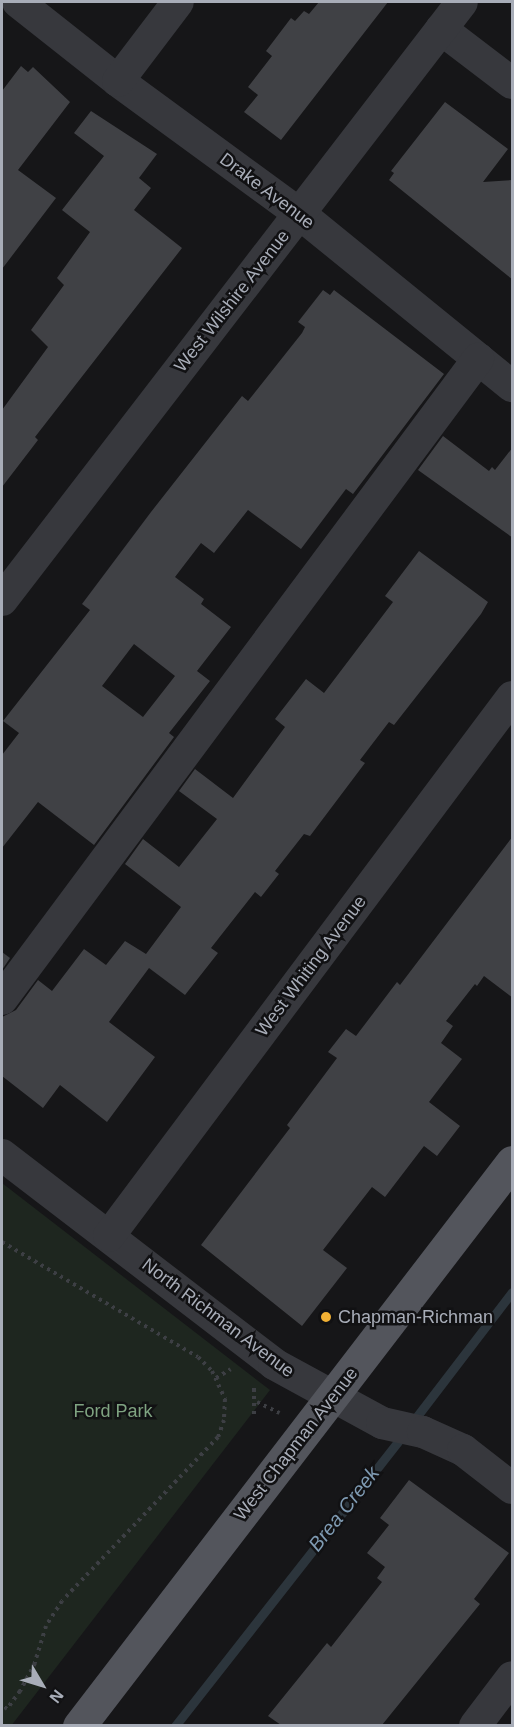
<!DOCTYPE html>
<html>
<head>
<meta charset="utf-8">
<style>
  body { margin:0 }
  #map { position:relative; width:514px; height:1727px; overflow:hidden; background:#161618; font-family:Arial,sans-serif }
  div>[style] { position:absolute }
  .green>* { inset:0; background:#1e261f }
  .stream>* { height:9px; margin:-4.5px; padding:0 4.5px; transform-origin:4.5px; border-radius:4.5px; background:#2c353c }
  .building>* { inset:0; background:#404145 }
  .path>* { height:4px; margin-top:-2px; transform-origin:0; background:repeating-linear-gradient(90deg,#3d3f44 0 3px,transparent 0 7.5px) }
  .minor>* { height:32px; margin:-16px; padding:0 16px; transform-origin:16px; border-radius:16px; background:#37383d }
  .major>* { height:33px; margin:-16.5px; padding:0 16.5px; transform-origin:16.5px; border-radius:16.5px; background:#53555c }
  .dots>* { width:16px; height:16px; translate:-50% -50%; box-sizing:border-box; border:3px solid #111113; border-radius:50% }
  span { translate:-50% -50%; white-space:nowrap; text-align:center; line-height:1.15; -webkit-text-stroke:5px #111113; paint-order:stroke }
  .street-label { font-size:18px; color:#a8adb8 }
  .poi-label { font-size:18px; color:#a8adb8 }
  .left { translate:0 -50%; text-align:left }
  .park-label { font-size:18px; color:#7fa381 }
  .water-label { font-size:20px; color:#7f9bb3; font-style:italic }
  .frame { position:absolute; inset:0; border:3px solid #a8adb8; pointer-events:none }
  .north { position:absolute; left:12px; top:1655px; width:60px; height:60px; -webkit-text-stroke:4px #111113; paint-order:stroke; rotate:128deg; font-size:16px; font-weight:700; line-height:24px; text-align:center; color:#a8adb8 }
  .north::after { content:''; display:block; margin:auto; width:21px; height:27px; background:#a8adb8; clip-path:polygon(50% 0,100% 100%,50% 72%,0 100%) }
</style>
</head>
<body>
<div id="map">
  <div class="green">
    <i style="clip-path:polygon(2px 1183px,270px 1390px,11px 1726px,2px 1725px)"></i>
  </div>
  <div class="stream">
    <i style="left:411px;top:1424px;width:166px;rotate:-52.6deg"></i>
    <i style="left:175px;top:1726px;width:370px;rotate:-51.9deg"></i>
  </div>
  <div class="building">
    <i style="clip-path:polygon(319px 2px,388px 2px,281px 140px,244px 112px,258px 95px,248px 87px,272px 56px,266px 51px,291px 18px,295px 21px,304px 11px,309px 14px)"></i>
    <i style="clip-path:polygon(21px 66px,28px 72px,33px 67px,70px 102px,18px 170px,56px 198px,2px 269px,2px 91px)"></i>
    <i style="clip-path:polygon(445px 102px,508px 149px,483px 182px,513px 180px,513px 280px,389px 180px,394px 173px,391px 171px)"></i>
    <i style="clip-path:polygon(91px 111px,157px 154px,139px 178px,151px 188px,134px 210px,182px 248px,35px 437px,38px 440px,2px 487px,2px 410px,48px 347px,31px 330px,64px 285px,57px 278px,90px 232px,62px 210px,104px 156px,74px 133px)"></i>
    <i style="clip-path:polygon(evenodd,323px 290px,330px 295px,334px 290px,444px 374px,353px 494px,346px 489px,301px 549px,248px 510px,214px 553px,201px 543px,175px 577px,204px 599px,201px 604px,231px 627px,197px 671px,210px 681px,169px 733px,174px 737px,94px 845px,38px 802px,2px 848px,2px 755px,19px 733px,3px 721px,90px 610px,82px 604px,151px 512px,242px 396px,248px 401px,302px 333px,305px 327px,298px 322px,323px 290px,134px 644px,175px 676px,143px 717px,102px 686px,134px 644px)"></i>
    <i style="clip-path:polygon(443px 436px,489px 471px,492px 467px,495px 470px,513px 447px,513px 538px,418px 470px)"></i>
    <i style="clip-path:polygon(419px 551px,488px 602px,481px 614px,394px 725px,389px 722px,360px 760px,365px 763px,310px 836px,304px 834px,275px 871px,279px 874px,261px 897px,255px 892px,211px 948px,218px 953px,185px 995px,149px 968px,109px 1022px,155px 1057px,107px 1122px,60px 1085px,43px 1108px,2px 1076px,2px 1017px,16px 1010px,38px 980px,52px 991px,84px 949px,106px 965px,125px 941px,146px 954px,181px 907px,125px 864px,143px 839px,179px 867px,217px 819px,179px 791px,195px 769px,233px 798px,285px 727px,275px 719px,306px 679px,324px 693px,393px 602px,385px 596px)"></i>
    <i style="clip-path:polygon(513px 836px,513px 998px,484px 976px,477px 986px,475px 984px,446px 1021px,453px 1026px,441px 1043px,462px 1059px,429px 1102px,460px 1126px,437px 1156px,424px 1146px,385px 1197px,372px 1187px,323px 1250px,347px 1268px,302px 1326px,201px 1245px,290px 1128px,287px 1125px,337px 1058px,328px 1052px,346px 1029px,356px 1036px,397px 982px,400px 985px)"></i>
    <i style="clip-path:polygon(2px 952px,10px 958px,2px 970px)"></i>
    <i style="clip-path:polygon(409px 1480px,509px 1553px,474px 1599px,480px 1604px,382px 1725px,281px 1725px,268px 1716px,327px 1643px,331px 1647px,382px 1582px,377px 1578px,385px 1567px,367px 1553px,389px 1525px,380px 1518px)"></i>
  </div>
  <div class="path">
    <i style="left:2px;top:1242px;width:227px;rotate:30.4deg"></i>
    <i style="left:198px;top:1357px;width:20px;rotate:45deg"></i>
    <i style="left:212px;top:1371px;width:31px;rotate:65deg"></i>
    <i style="left:225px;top:1399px;width:21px;rotate:93deg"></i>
    <i style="left:224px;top:1420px;width:18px;rotate:109deg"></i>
    <i style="left:218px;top:1437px;width:226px;rotate:133.6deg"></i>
    <i style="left:62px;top:1601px;width:30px;rotate:123deg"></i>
    <i style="left:46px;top:1626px;width:39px;rotate:107deg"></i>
    <i style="left:35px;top:1663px;width:32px;rotate:118deg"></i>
    <i style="left:20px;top:1691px;width:22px;rotate:126deg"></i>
    <i style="left:7px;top:1709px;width:6px;rotate:-141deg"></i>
    <i style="left:216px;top:1378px;width:17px;rotate:-31deg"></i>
    <i style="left:257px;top:1402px;width:25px;rotate:26deg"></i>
    <i style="left:254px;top:1414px;width:26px;rotate:-90deg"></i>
  </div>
  <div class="minor">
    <i style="left:18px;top:2px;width:127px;rotate:38.3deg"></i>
    <i style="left:118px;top:81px;width:225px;rotate:36.2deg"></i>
    <i style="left:300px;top:214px;width:273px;rotate:39.1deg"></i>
    <i style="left:441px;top:29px;width:89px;rotate:37.3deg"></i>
    <i style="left:118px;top:81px;width:99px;rotate:-52.8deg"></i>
    <i style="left:2px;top:600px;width:754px;rotate:-52.43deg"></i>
    <i style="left:2px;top:999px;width:798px;rotate:-53.36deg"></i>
    <i style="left:2px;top:1155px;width:343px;rotate:37.5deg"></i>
    <i style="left:274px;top:1364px;width:123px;rotate:28.6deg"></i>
    <i style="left:382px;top:1423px;width:42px;rotate:12.4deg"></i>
    <i style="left:423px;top:1432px;width:44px;rotate:24.2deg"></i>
    <i style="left:463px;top:1450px;width:62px;rotate:37.8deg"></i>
    <i style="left:109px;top:1236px;width:673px;rotate:-53.22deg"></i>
    <i style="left:475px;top:1726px;width:61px;rotate:-52.9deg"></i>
  </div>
  <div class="major">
    <i style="left:79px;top:1726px;width:711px;rotate:-52.49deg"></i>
  </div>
  <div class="dots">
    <i style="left:326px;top:1317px;background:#f2b134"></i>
  </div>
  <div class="street-label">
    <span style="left:267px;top:191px;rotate:37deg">Drake Avenue</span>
    <span style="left:232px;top:301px;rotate:-52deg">West Wilshire Avenue</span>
    <span style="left:311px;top:966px;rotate:-53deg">West Whiting Avenue</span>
    <span style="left:218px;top:1318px;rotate:37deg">North Richman Avenue</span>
    <span style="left:296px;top:1444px;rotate:-52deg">West Chapman Avenue</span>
  </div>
  <div class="poi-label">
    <span class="left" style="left:338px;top:1317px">Chapman-Richman</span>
  </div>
  <div class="park-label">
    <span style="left:113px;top:1411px">Ford Park</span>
  </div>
  <div class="water-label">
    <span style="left:344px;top:1509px;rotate:-52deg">Brea Creek</span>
  </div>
  <div class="frame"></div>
  <div class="north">N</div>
</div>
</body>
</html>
